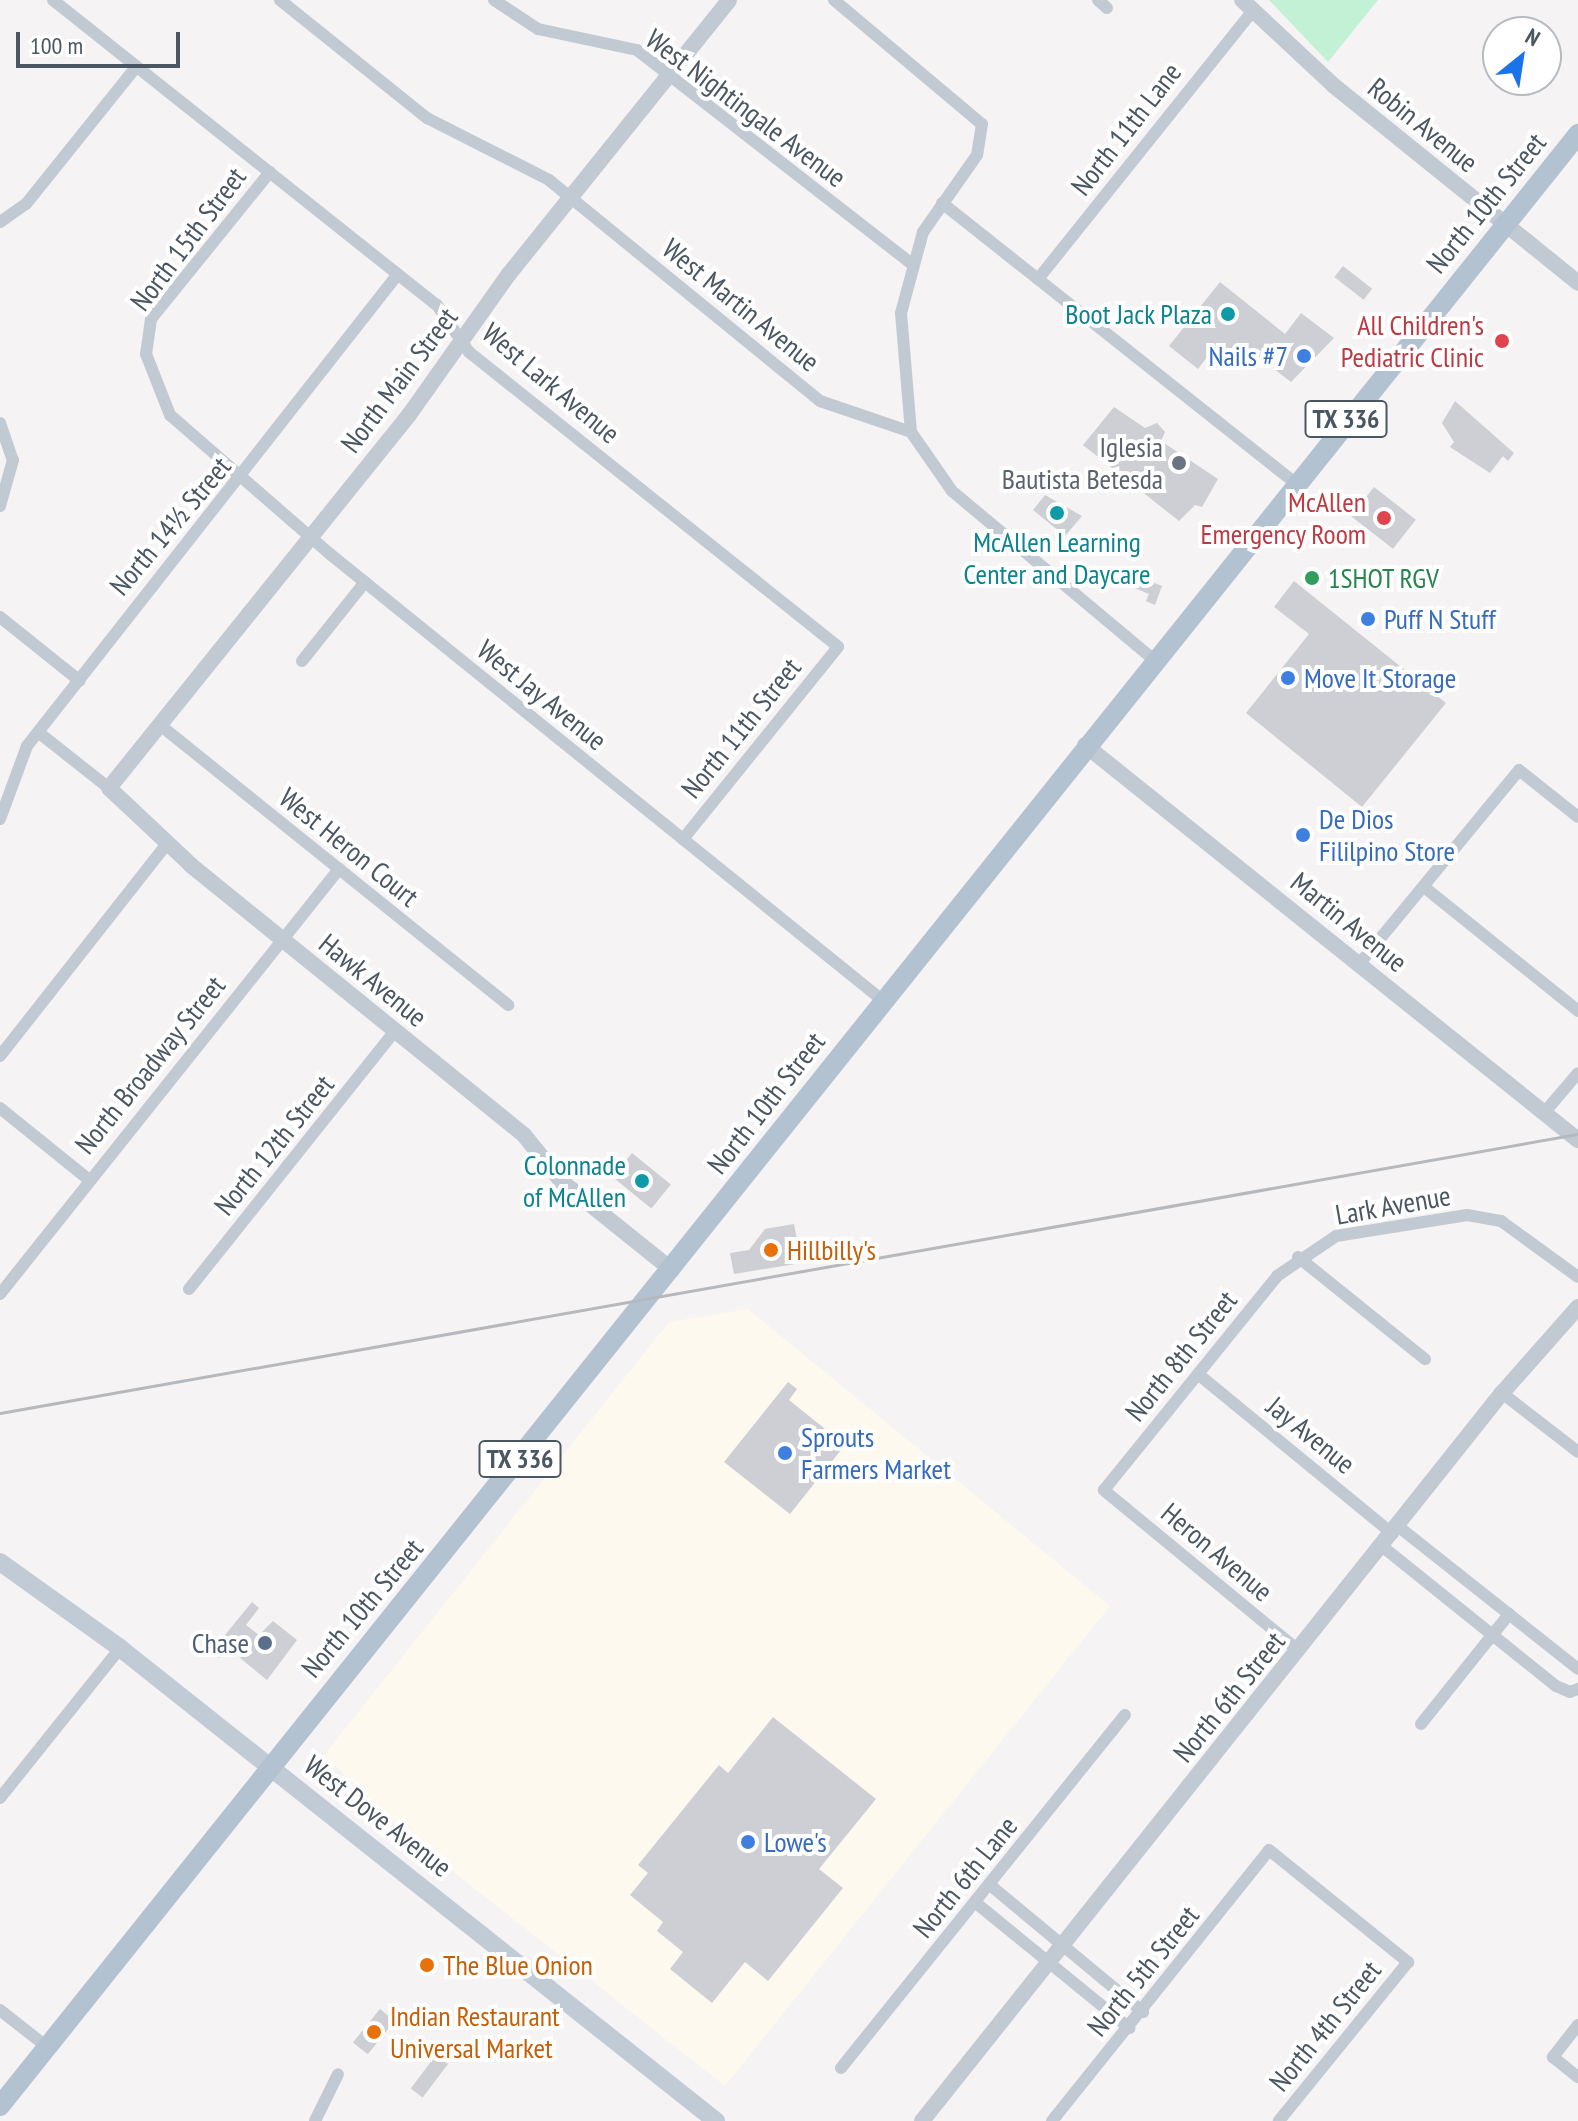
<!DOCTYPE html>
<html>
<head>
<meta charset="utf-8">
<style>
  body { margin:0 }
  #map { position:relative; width:1578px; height:2121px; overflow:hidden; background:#f5f3f3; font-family:"PT Sans Narrow",sans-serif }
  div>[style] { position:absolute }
  .commercial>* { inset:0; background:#fdf9ef }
  .green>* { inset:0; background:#c3f1d5 }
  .building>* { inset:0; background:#cdcfd5; transform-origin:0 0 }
  .minor>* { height:12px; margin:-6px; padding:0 6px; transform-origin:6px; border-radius:6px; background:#c1cad2 }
  .tertiary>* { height:16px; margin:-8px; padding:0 8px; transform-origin:8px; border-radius:8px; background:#c1cad2 }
  .secondary>* { height:18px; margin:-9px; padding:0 9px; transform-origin:9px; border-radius:9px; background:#c1cbd6 }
  .primary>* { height:20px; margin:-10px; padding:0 10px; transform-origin:10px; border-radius:10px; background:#b3c2d1 }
  .rail>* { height:3px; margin:-1.5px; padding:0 1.5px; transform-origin:1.5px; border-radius:1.5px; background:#b5b8bd }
  .dots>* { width:22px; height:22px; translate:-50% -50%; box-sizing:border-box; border:4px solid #fff; border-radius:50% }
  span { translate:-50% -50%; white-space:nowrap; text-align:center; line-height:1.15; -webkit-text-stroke:8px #fff; paint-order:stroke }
  .shield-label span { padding:2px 6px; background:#fff; border:2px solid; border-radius:6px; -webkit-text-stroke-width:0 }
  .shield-label { font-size:26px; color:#4a5661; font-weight:700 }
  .street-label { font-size:28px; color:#4a5661 }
  .culture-label { font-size:28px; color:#0d838f }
  .right { translate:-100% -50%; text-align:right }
  .health-label { font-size:28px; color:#be3a42 }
  .shop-label { font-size:28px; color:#366cbe }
  .left { translate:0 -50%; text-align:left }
  .worship-label { font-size:28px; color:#5b616d }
  .leisure-label { font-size:28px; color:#27864d }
  .food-label { font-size:28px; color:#c56008 }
  .service-label { font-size:28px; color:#4e5e75 }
  .north { position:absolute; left:1482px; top:16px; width:80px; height:80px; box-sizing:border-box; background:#fff; border:2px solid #b7bbc0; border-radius:50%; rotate:30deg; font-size:22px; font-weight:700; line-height:32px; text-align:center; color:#4a5661 }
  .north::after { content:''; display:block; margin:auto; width:28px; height:36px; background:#1a73e8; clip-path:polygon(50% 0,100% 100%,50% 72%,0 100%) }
  .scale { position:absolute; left:16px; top:32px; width:164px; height:36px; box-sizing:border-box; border:4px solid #4a5661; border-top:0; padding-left:10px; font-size:24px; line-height:28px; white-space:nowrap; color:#4a5661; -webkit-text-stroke:6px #fff; paint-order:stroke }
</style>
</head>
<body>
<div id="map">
  <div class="commercial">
    <i style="clip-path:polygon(748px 1309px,1110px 1606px,725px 2086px,408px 1836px,324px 1755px,669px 1322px)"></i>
  </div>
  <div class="green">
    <i style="clip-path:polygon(1269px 0,1378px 0,1328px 62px)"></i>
  </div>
  <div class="building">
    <i style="left:1343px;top:266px;width:37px;height:14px;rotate:38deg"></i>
    <i style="clip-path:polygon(1220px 282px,1285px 334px,1301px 313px,1334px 338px,1291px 382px,1246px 347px,1213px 349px,1198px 369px,1169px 346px)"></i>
    <i style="clip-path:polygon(1455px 401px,1514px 453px,1508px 461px,1503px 456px,1490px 473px,1450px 447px,1454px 442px,1442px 423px)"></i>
    <i style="clip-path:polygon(1114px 407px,1145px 428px,1157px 423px,1165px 432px,1161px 441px,1218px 479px,1202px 507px,1195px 505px,1179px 521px,1083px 445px)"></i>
    <i style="left:1374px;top:487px;width:53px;height:37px;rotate:38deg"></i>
    <i style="clip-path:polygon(1045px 495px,1082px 516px,1065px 536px,1033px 510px)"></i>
    <i style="clip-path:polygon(1132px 567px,1140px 570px,1137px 576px,1162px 586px,1155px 605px,1146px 601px,1149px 594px,1125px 584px)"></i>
    <i style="clip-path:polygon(1294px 581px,1446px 703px,1362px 807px,1246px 713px,1309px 634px,1274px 607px)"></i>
    <i style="left:632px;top:1153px;width:50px;height:31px;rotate:39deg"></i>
    <i style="clip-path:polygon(794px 1224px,801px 1263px,734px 1274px,730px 1253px,749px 1250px,765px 1229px)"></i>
    <i style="clip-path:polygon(788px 1382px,797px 1389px,789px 1400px,845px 1445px,790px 1514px,724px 1462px)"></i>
    <i style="clip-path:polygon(252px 1602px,259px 1608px,246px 1625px,259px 1635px,273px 1621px,297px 1640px,267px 1680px,240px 1658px,246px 1651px,233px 1640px,219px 1658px,211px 1652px)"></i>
    <i style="clip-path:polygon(773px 1717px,876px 1799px,819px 1869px,843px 1888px,768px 1981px,745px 1962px,712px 2003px,670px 1969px,683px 1952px,657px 1931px,663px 1922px,630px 1895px,648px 1873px,638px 1865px,719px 1765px,728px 1773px)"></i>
    <i style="left:380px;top:2009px;width:19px;height:43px;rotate:39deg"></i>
    <i style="left:436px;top:2055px;width:15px;height:42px;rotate:37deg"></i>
  </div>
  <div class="minor">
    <i style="left:53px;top:0;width:490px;rotate:38.5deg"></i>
    <i style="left:437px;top:305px;width:57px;rotate:55.8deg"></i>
    <i style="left:469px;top:352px;width:472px;rotate:38.6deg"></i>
    <i style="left:838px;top:647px;width:247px;rotate:128.9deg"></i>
    <i style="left:280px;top:0;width:189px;rotate:38.8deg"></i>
    <i style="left:427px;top:118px;width:137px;rotate:26.9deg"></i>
    <i style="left:549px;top:180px;width:350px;rotate:39.2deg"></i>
    <i style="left:820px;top:401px;width:96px;rotate:18.8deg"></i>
    <i style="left:911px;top:432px;width:72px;rotate:55.2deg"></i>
    <i style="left:952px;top:491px;width:263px;rotate:39.9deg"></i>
    <i style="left:494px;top:0;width:53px;rotate:33.4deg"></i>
    <i style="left:538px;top:29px;width:101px;rotate:12deg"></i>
    <i style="left:637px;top:50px;width:350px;rotate:37.9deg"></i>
    <i style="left:834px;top:0;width:193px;rotate:40deg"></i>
    <i style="left:982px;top:124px;width:31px;rotate:99deg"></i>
    <i style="left:977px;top:155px;width:94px;rotate:125deg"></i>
    <i style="left:923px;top:232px;width:84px;rotate:105.2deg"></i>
    <i style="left:901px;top:313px;width:119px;rotate:85.2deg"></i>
    <i style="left:1098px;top:0;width:12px;rotate:42deg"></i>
    <i style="left:270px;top:172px;width:189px;rotate:129deg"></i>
    <i style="left:151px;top:319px;width:35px;rotate:98deg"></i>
    <i style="left:146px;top:354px;width:66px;rotate:68.5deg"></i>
    <i style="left:170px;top:415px;width:212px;rotate:41deg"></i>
    <i style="left:330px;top:554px;width:708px;rotate:38.93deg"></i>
    <i style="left:942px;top:203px;width:449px;rotate:38.4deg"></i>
    <i style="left:0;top:222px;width:32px;rotate:-35deg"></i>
    <i style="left:26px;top:204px;width:176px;rotate:-51.2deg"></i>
    <i style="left:1038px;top:279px;width:344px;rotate:-51.3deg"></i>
    <i style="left:0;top:423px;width:39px;rotate:71deg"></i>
    <i style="left:13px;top:460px;width:48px;rotate:105.8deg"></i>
    <i style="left:0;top:617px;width:102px;rotate:38.7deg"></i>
    <i style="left:302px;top:661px;width:101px;rotate:-51.4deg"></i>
    <i style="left:160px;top:725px;width:447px;rotate:38.8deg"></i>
    <i style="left:38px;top:732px;width:90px;rotate:38.3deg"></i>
    <i style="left:0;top:819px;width:78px;rotate:-69.7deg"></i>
    <i style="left:27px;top:746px;width:600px;rotate:-51.83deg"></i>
    <i style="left:1424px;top:887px;width:198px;rotate:38.8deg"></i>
    <i style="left:1360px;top:963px;width:250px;rotate:-50.5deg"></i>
    <i style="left:1519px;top:770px;width:75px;rotate:38.5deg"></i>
    <i style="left:0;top:1056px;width:270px;rotate:-51.8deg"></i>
    <i style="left:0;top:1108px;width:113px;rotate:38.9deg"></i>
    <i style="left:1544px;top:1113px;width:52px;rotate:-49.6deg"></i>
    <i style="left:1298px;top:1257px;width:163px;rotate:38.8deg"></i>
    <i style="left:189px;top:1289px;width:330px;rotate:-51.4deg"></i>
    <i style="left:0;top:1294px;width:544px;rotate:-51.42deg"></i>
    <i style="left:1198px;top:1374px;width:252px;rotate:39.4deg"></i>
    <i style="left:1502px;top:1393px;width:96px;rotate:37.8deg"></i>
    <i style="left:1399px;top:1527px;width:228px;rotate:38.4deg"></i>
    <i style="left:1383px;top:1547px;width:222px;rotate:38.8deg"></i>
    <i style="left:1556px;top:1686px;width:15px;rotate:23deg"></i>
    <i style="left:1570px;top:1692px;width:9px;rotate:-21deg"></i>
    <i style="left:1299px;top:1651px;width:253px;rotate:-140.5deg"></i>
    <i style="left:1104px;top:1490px;width:275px;rotate:-51deg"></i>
    <i style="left:1277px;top:1276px;width:71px;rotate:-34.1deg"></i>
    <i style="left:1336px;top:1236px;width:133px;rotate:-9.1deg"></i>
    <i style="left:1467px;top:1215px;width:35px;rotate:10deg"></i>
    <i style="left:1501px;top:1221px;width:95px;rotate:36deg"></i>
    <i style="left:1421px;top:1724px;width:141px;rotate:-51.3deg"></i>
    <i style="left:0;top:1798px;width:192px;rotate:-51.3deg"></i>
    <i style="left:990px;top:1885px;width:199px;rotate:39.7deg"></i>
    <i style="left:976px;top:1903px;width:198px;rotate:39.2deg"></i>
    <i style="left:0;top:2010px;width:60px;rotate:38.2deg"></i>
    <i style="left:1578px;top:2025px;width:41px;rotate:128deg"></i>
    <i style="left:1553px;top:2057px;width:32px;rotate:39deg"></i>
    <i style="left:841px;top:2068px;width:453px;rotate:-51.2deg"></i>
    <i style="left:315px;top:2121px;width:52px;rotate:-63.9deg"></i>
    <i style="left:1052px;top:2121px;width:347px;rotate:-51.3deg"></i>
    <i style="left:1269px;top:1850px;width:179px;rotate:38.9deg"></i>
    <i style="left:1408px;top:1962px;width:205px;rotate:129.1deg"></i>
  </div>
  <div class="tertiary">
    <i style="left:1242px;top:0;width:125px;rotate:43deg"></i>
    <i style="left:1333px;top:85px;width:315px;rotate:38.9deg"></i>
    <i style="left:1085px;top:745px;width:632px;rotate:38.7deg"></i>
    <i style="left:672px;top:1270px;width:141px;rotate:-141.3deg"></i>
    <i style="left:562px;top:1182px;width:60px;rotate:-129deg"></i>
    <i style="left:524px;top:1135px;width:429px;rotate:-141deg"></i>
    <i style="left:191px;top:865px;width:112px;rotate:-136.8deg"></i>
    <i style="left:109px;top:788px;width:479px;rotate:-51.2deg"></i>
    <i style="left:409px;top:415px;width:173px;rotate:-54.7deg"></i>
    <i style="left:509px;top:274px;width:351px;rotate:-51.2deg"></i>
    <i style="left:922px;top:2121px;width:931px;rotate:-51.46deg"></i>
    <i style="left:1502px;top:1393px;width:115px;rotate:-48.5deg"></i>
  </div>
  <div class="secondary">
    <i style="left:0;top:1562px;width:148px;rotate:35.6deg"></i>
    <i style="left:120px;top:1648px;width:761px;rotate:38.44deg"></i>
  </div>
  <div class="primary">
    <i style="left:0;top:2106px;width:2526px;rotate:-51.33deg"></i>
  </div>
  <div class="rail">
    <i style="left:0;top:1413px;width:1602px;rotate:-10.03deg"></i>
  </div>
  <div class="dots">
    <i style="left:1228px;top:314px;background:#0f9aa8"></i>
    <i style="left:1502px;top:341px;background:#e0444e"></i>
    <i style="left:1304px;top:356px;background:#3f7fe0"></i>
    <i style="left:1179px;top:463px;background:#6b7280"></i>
    <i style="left:1057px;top:513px;background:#0f9aa8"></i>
    <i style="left:1384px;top:518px;background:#e0444e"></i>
    <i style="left:1312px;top:578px;background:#2e9e5b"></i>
    <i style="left:1368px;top:619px;background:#3f7fe0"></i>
    <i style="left:1288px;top:678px;background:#3f7fe0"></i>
    <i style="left:1303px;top:835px;background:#3f7fe0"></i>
    <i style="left:642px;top:1181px;background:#0f9aa8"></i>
    <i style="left:771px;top:1250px;background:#e8710a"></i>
    <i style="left:785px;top:1453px;background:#3f7fe0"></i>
    <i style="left:265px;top:1643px;background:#5c6f8a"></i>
    <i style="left:748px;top:1842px;background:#3f7fe0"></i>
    <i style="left:427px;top:1965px;background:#e8710a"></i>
    <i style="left:374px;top:2032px;background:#e8710a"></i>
  </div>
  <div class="shield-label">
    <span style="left:1346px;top:419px">TX 336</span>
    <span style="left:520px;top:1459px">TX 336</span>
  </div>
  <div class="street-label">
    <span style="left:746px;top:108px;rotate:37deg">West Nightingale Avenue</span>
    <span style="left:1423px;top:125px;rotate:39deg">Robin Avenue</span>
    <span style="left:1126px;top:129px;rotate:-52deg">North 11th Lane</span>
    <span style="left:1486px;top:203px;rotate:-51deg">North 10th Street</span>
    <span style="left:188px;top:239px;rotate:-53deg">North 15th Street</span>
    <span style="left:741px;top:305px;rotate:39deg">West Martin Avenue</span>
    <span style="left:399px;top:380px;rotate:-53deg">North Main Street</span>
    <span style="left:551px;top:383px;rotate:40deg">West Lark Avenue</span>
    <span style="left:170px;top:526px;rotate:-50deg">North 14½ Street</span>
    <span style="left:542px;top:695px;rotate:39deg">West Jay Avenue</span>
    <span style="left:741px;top:728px;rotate:-51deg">North 11th Street</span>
    <span style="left:349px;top:847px;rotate:39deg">West Heron Court</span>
    <span style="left:1349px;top:922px;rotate:39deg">Martin Avenue</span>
    <span style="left:373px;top:980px;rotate:39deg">Hawk Avenue</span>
    <span style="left:150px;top:1065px;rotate:-51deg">North Broadway Street</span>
    <span style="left:766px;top:1103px;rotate:-52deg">North 10th Street</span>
    <span style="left:274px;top:1145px;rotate:-51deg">North 12th Street</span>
    <span style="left:1393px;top:1205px;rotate:-10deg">Lark Avenue</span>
    <span style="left:1181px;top:1356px;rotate:-51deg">North 8th Street</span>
    <span style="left:1311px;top:1435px;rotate:39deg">Jay Avenue</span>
    <span style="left:1217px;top:1552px;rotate:40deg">Heron Avenue</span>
    <span style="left:362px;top:1608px;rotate:-50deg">North 10th Street</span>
    <span style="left:1229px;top:1697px;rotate:-51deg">North 6th Street</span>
    <span style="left:378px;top:1816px;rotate:38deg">West Dove Avenue</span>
    <span style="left:965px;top:1877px;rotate:-51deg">North 6th Lane</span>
    <span style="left:1143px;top:1971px;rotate:-51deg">North 5th Street</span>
    <span style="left:1325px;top:2026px;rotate:-51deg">North 4th Street</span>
  </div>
  <div class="culture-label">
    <span class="right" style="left:1212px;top:314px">Boot Jack Plaza</span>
    <span style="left:1057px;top:558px">McAllen Learning<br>Center and Daycare</span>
    <span class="right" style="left:626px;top:1181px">Colonnade<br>of McAllen</span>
  </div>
  <div class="health-label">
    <span class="right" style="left:1484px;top:341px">All Children's<br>Pediatric Clinic</span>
    <span class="right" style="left:1366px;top:518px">McAllen<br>Emergency Room</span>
  </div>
  <div class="shop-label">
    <span class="right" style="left:1288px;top:356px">Nails #7</span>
    <span class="left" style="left:1384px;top:619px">Puff N Stuff</span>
    <span class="left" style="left:1304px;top:678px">Move It Storage</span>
    <span class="left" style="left:1319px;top:835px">De Dios<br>Fililpino Store</span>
    <span class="left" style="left:801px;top:1453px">Sprouts<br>Farmers Market</span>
    <span class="left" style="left:764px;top:1842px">Lowe's</span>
  </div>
  <div class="worship-label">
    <span class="right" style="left:1163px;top:463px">Iglesia<br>Bautista Betesda</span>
  </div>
  <div class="leisure-label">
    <span class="left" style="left:1328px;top:578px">1SHOT RGV</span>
  </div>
  <div class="food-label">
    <span class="left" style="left:787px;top:1250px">Hillbilly's</span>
    <span class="left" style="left:443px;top:1965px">The Blue Onion</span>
    <span class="left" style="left:390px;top:2032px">Indian Restaurant<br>Universal Market</span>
  </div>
  <div class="service-label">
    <span class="right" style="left:249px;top:1643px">Chase</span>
  </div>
  <div class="north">N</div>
  <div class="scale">100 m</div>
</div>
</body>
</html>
